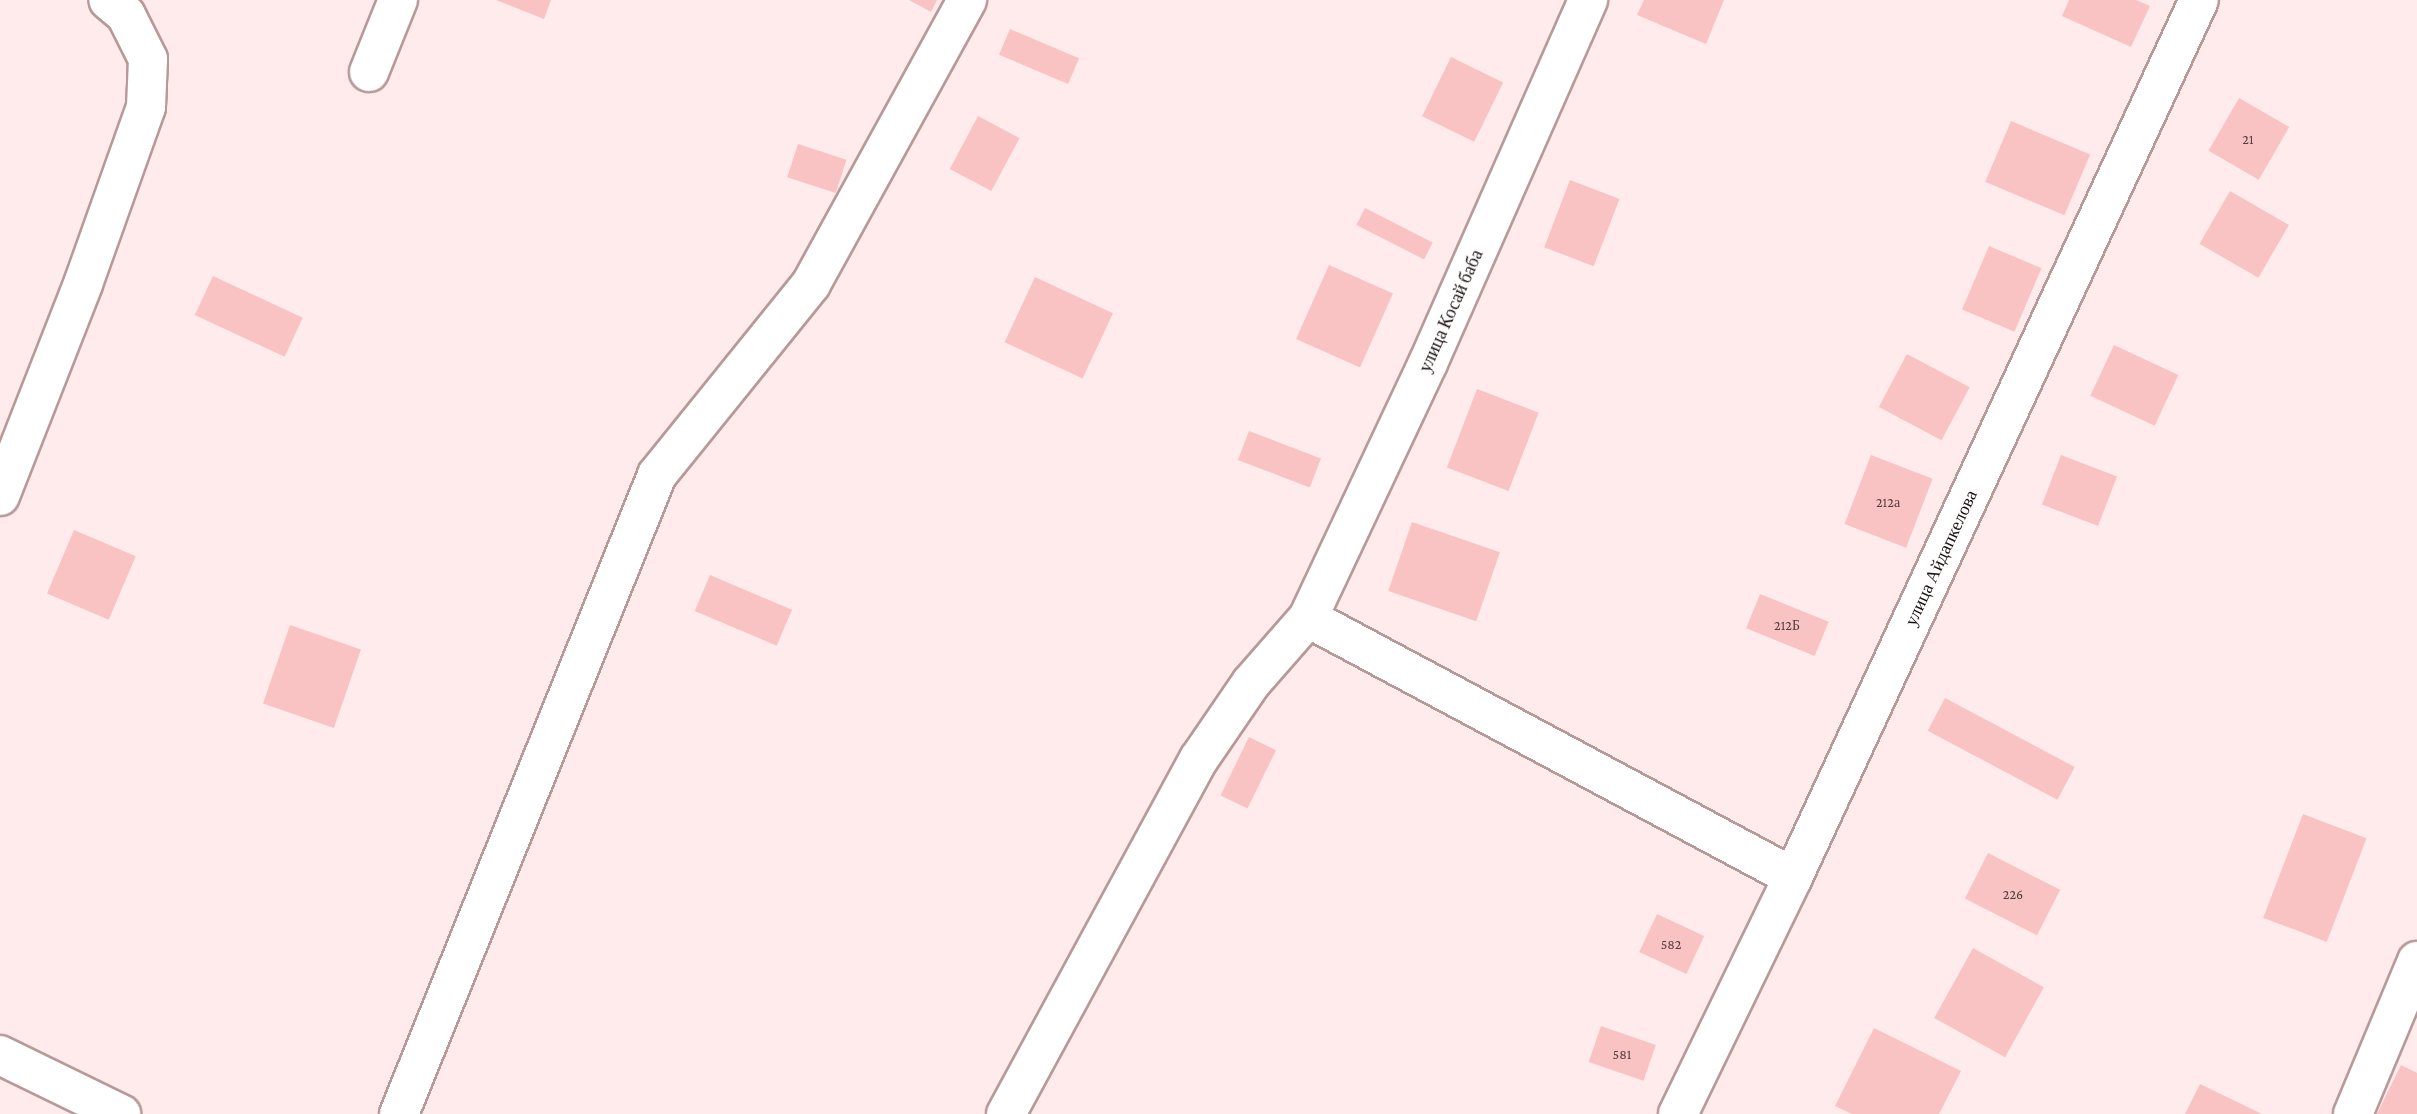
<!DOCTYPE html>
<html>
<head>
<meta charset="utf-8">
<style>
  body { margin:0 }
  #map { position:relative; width:2417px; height:1114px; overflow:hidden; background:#ffebeb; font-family:"Crimson Pro",serif }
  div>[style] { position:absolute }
  .building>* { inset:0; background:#f9c3c4; transform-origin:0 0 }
  .roads { filter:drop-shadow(2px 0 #b79999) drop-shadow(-2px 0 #b79999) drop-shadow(0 2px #b79999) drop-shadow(0 -2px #b79999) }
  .minor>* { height:38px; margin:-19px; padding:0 19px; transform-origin:19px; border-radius:19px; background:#fff }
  span { translate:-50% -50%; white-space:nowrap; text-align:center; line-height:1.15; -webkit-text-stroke:5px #fdfdfd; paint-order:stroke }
  .number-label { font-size:14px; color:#533e3e }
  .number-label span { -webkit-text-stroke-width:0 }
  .street-label { font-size:18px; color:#1c1111 }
</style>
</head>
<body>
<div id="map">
  <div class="building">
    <i style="clip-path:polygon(496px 0,551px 0,544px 19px)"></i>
    <i style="clip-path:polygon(909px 0,937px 0,931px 12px)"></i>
    <i style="clip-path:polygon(1644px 0,1724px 0,1706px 44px,1637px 15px)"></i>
    <i style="clip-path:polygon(2069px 0,2136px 0,2150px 6px,2131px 47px,2062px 16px)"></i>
    <i style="left:1010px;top:29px;width:75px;height:28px;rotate:23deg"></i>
    <i style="left:1451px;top:57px;width:58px;height:66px;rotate:26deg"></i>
    <i style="left:2239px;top:98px;width:58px;height:61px;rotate:30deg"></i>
    <i style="left:978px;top:116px;width:47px;height:60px;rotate:28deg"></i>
    <i style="left:2011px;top:121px;width:86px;height:66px;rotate:23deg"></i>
    <i style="left:798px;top:144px;width:51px;height:35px;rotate:18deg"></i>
    <i style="left:1570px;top:180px;width:53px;height:72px;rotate:21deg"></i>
    <i style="left:2230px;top:191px;width:68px;height:61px;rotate:30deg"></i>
    <i style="left:1365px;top:208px;width:76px;height:19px;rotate:27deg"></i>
    <i style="left:1989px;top:246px;width:57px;height:69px;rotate:23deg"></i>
    <i style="left:1329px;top:265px;width:70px;height:81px;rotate:24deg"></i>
    <i style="left:213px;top:276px;width:99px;height:43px;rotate:25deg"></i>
    <i style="left:1035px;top:277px;width:86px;height:72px;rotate:25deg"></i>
    <i style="left:2114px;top:345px;width:71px;height:56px;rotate:25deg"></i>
    <i style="left:1907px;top:354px;width:71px;height:60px;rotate:28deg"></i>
    <i style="left:1477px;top:389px;width:66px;height:84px;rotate:21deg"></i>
    <i style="left:1249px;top:431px;width:77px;height:31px;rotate:21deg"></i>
    <i style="left:1871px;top:455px;width:66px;height:74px;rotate:21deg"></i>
    <i style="left:2061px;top:455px;width:60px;height:53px;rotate:21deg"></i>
    <i style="left:1412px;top:522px;width:93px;height:73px;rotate:19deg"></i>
    <i style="left:74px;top:530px;width:67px;height:69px;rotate:23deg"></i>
    <i style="left:710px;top:575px;width:89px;height:39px;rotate:23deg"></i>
    <i style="left:1760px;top:594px;width:74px;height:37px;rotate:22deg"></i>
    <i style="left:290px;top:625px;width:75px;height:83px;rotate:19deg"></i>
    <i style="left:1945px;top:698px;width:147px;height:37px;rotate:28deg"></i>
    <i style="left:1249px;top:737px;width:30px;height:65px;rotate:26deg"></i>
    <i style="left:2303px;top:814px;width:68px;height:111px;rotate:21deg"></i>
    <i style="left:1988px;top:853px;width:81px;height:51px;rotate:27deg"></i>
    <i style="left:1657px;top:914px;width:52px;height:42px;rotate:25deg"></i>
    <i style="left:1973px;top:948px;width:81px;height:80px;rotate:29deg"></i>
    <i style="left:1601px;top:1026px;width:58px;height:38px;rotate:19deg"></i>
    <i style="clip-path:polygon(1874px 1028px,1961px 1071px,1939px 1114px,1852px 1114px,1835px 1106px)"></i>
    <i style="clip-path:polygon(2401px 1065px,2417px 1073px,2417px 1114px,2377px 1114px)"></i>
    <i style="clip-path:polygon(2200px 1084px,2262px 1114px,2185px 1114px)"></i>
  </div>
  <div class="roads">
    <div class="minor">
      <i style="left:369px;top:72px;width:78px;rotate:-68.1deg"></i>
      <i style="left:0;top:496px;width:228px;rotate:-68.6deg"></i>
      <i style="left:83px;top:284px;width:188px;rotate:-70.4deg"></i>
      <i style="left:146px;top:107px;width:48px;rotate:-87.6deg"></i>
      <i style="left:148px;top:59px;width:49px;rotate:-116.6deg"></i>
      <i style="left:126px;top:15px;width:23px;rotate:-140deg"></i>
      <i style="left:1308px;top:618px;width:550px;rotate:28.1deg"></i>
      <i style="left:0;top:1055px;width:135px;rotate:26deg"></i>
      <i style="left:399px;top:1114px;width:689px;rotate:-68.01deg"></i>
      <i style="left:657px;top:475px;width:245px;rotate:-51.1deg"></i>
      <i style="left:811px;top:284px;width:324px;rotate:-61.2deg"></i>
      <i style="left:1006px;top:1114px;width:404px;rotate:-61.5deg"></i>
      <i style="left:1199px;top:759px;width:92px;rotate:-55.6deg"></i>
      <i style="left:1251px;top:683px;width:86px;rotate:-48.8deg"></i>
      <i style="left:1308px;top:618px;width:282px;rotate:-64.8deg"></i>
      <i style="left:1428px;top:363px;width:397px;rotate:-66.2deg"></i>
      <i style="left:1678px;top:1114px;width:263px;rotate:-64.1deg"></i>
      <i style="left:1793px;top:877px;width:966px;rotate:-65.16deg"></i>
      <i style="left:2353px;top:1114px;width:166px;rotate:-67.3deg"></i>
    </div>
  </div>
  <div class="number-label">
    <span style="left:2248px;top:139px">21</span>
    <span style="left:1888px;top:502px">212а</span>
    <span style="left:1787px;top:625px">212Б</span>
    <span style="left:2013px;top:894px">226</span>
    <span style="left:1671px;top:944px">582</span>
    <span style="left:1622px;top:1054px">581</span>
  </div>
  <div class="street-label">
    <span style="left:1451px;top:311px;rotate:-66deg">улица Косай баба</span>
    <span style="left:1941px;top:558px;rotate:-65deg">улица Айдапкелова</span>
  </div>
</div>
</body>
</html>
